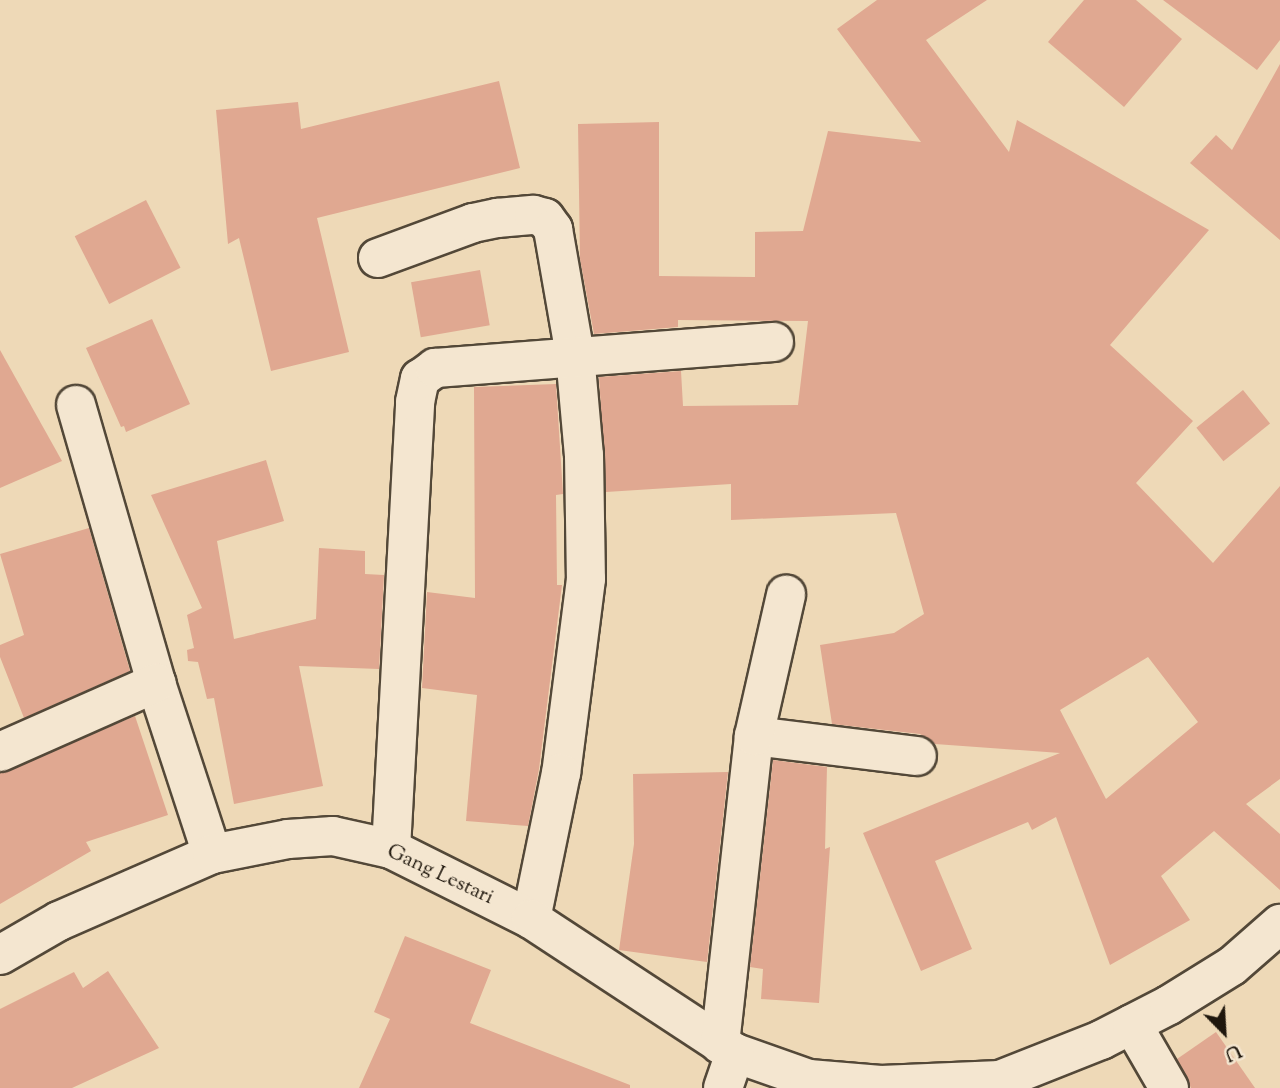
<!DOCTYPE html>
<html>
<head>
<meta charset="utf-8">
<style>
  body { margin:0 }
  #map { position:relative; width:1280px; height:1088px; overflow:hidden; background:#eed9b7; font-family:"Sorts Mill Goudy",serif }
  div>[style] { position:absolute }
  .building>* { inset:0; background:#e0a891; transform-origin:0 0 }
  .roads { filter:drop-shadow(2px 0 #534838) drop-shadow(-2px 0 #534838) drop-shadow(0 2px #534838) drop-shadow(0 -2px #534838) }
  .street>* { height:38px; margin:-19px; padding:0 19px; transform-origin:19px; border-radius:19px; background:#f4e6d0 }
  span { translate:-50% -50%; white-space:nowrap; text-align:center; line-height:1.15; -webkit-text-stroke:5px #f4e6d0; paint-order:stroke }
  .street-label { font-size:21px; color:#1f170d }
  .north { position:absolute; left:1189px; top:997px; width:70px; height:70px; -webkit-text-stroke:5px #f4e6d0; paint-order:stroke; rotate:156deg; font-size:19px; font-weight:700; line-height:28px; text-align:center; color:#1f170d }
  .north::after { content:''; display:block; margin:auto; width:24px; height:32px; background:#1f170d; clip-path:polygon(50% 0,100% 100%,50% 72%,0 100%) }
</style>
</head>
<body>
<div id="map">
  <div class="building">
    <i style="clip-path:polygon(evenodd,877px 0,987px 0,926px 40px,1009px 152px,1017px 120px,1209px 230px,1110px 345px,1193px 421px,1136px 483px,1213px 563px,1280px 486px,1280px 779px,1246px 804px,1280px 834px,1280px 890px,1214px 831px,1161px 876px,1190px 920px,1110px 965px,1056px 817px,1032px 830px,1028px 822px,935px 861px,972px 949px,921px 971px,863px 833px,1060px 753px,935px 744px,920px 734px,832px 724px,820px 645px,894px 633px,924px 614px,896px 513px,731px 520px,731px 484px,606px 492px,599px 377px,681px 371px,683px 406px,798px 405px,808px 321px,678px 320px,678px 327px,594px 334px,580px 259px,578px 124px,659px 122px,659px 276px,755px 277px,755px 232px,803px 231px,828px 131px,921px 142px,837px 29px,877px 0,1148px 657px,1198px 722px,1106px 799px,1060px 710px,1148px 657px)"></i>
    <i style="clip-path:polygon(1084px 0,1136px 0,1182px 39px,1124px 107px,1048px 42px)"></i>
    <i style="clip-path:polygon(1163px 0,1280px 0,1280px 40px,1257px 70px)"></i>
    <i style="clip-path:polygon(1280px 64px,1280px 240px,1190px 163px,1216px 135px,1232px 150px)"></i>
    <i style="clip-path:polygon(499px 81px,520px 168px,317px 218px,349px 352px,271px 371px,239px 238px,228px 244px,216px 110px,298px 102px,301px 129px)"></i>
    <i style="left:146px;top:200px;width:76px;height:80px;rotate:63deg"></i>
    <i style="left:480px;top:270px;width:56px;height:70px;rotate:80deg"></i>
    <i style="clip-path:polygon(152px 319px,190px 404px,126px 432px,124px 426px,121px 427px,86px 348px)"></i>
    <i style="clip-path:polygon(0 350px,62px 461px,0 488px)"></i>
    <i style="clip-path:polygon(556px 384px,563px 494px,556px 495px,557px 585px,562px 585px,539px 769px,528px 826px,466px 821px,477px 695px,422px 688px,427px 592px,475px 598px,474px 387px)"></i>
    <i style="left:1243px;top:390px;width:43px;height:60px;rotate:51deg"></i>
    <i style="clip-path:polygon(266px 460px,284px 521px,217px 541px,234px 639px,316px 619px,319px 548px,365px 551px,365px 574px,384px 575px,379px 669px,299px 666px,323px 786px,234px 804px,214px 698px,207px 699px,198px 662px,188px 661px,187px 650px,194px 648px,187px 615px,202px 608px,151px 495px)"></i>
    <i style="clip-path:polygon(89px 528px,130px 671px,24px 718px,0 657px,0 645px,24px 635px,0 554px)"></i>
    <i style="clip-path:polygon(135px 716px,168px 815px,86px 842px,91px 851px,0 904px,0 773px)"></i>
    <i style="clip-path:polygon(773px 760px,827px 767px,825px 849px,830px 847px,819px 1003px,761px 999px,763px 969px,750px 967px)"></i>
    <i style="clip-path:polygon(728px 772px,707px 962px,619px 950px,634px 844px,633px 774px)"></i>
    <i style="clip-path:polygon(405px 936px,491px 970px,470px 1023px,630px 1085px,630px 1088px,359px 1088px,390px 1019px,374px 1012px)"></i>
    <i style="clip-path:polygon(108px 971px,159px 1048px,72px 1088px,0 1088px,0 1009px,74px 972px,83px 988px)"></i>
    <i style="clip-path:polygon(1216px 1032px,1255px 1088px,1191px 1088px,1177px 1059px)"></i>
  </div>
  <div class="roads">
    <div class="street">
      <i style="left:378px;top:258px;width:101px;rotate:-20.2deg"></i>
      <i style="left:473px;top:223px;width:25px;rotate:-12deg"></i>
      <i style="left:497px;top:218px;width:37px;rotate:-5deg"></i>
      <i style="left:534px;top:215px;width:11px;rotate:15deg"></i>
      <i style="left:545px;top:218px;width:14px;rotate:54deg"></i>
      <i style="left:553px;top:229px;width:128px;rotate:80.1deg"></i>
      <i style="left:575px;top:355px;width:100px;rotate:84.9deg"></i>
      <i style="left:584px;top:455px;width:124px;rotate:89.1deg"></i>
      <i style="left:586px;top:579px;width:196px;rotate:97.3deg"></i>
      <i style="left:561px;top:773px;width:149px;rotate:101.6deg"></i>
      <i style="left:76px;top:405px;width:289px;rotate:73.9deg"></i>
      <i style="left:156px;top:683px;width:180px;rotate:71.9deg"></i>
      <i style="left:754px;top:736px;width:164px;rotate:7deg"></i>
      <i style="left:0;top:752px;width:171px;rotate:-23.9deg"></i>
      <i style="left:391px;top:849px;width:448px;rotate:-86.9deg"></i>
      <i style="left:415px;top:402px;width:24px;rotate:-78deg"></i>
      <i style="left:420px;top:379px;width:19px;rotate:-36deg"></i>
      <i style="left:435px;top:368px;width:340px;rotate:-4.4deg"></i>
      <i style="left:0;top:955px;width:68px;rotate:-30deg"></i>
      <i style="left:59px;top:921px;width:167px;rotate:-23.6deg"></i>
      <i style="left:212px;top:854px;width:77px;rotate:-11.2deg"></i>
      <i style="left:288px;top:839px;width:45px;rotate:-3.8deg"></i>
      <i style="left:333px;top:836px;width:59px;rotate:12.6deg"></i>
      <i style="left:391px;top:849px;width:157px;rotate:26.6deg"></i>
      <i style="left:531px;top:919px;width:244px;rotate:33.3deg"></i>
      <i style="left:735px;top:1053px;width:78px;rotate:19.4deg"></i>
      <i style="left:809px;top:1079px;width:72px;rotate:4.8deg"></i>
      <i style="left:881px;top:1085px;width:119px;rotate:-2.4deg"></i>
      <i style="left:1000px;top:1080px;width:109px;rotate:-21.6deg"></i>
      <i style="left:1101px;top:1040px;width:76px;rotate:-27.2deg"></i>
      <i style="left:1169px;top:1005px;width:74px;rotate:-31.8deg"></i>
      <i style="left:1232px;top:966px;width:64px;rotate:-41.2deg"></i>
      <i style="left:1132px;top:1024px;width:74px;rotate:60deg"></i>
      <i style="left:720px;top:1044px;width:310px;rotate:-83.7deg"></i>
      <i style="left:754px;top:736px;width:145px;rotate:-77.2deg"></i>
      <i style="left:723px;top:1088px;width:37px;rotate:-71deg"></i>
    </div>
  </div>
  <div class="street-label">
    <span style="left:440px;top:875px;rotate:25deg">Gang Lestari</span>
  </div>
  <div class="north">U</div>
</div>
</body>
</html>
